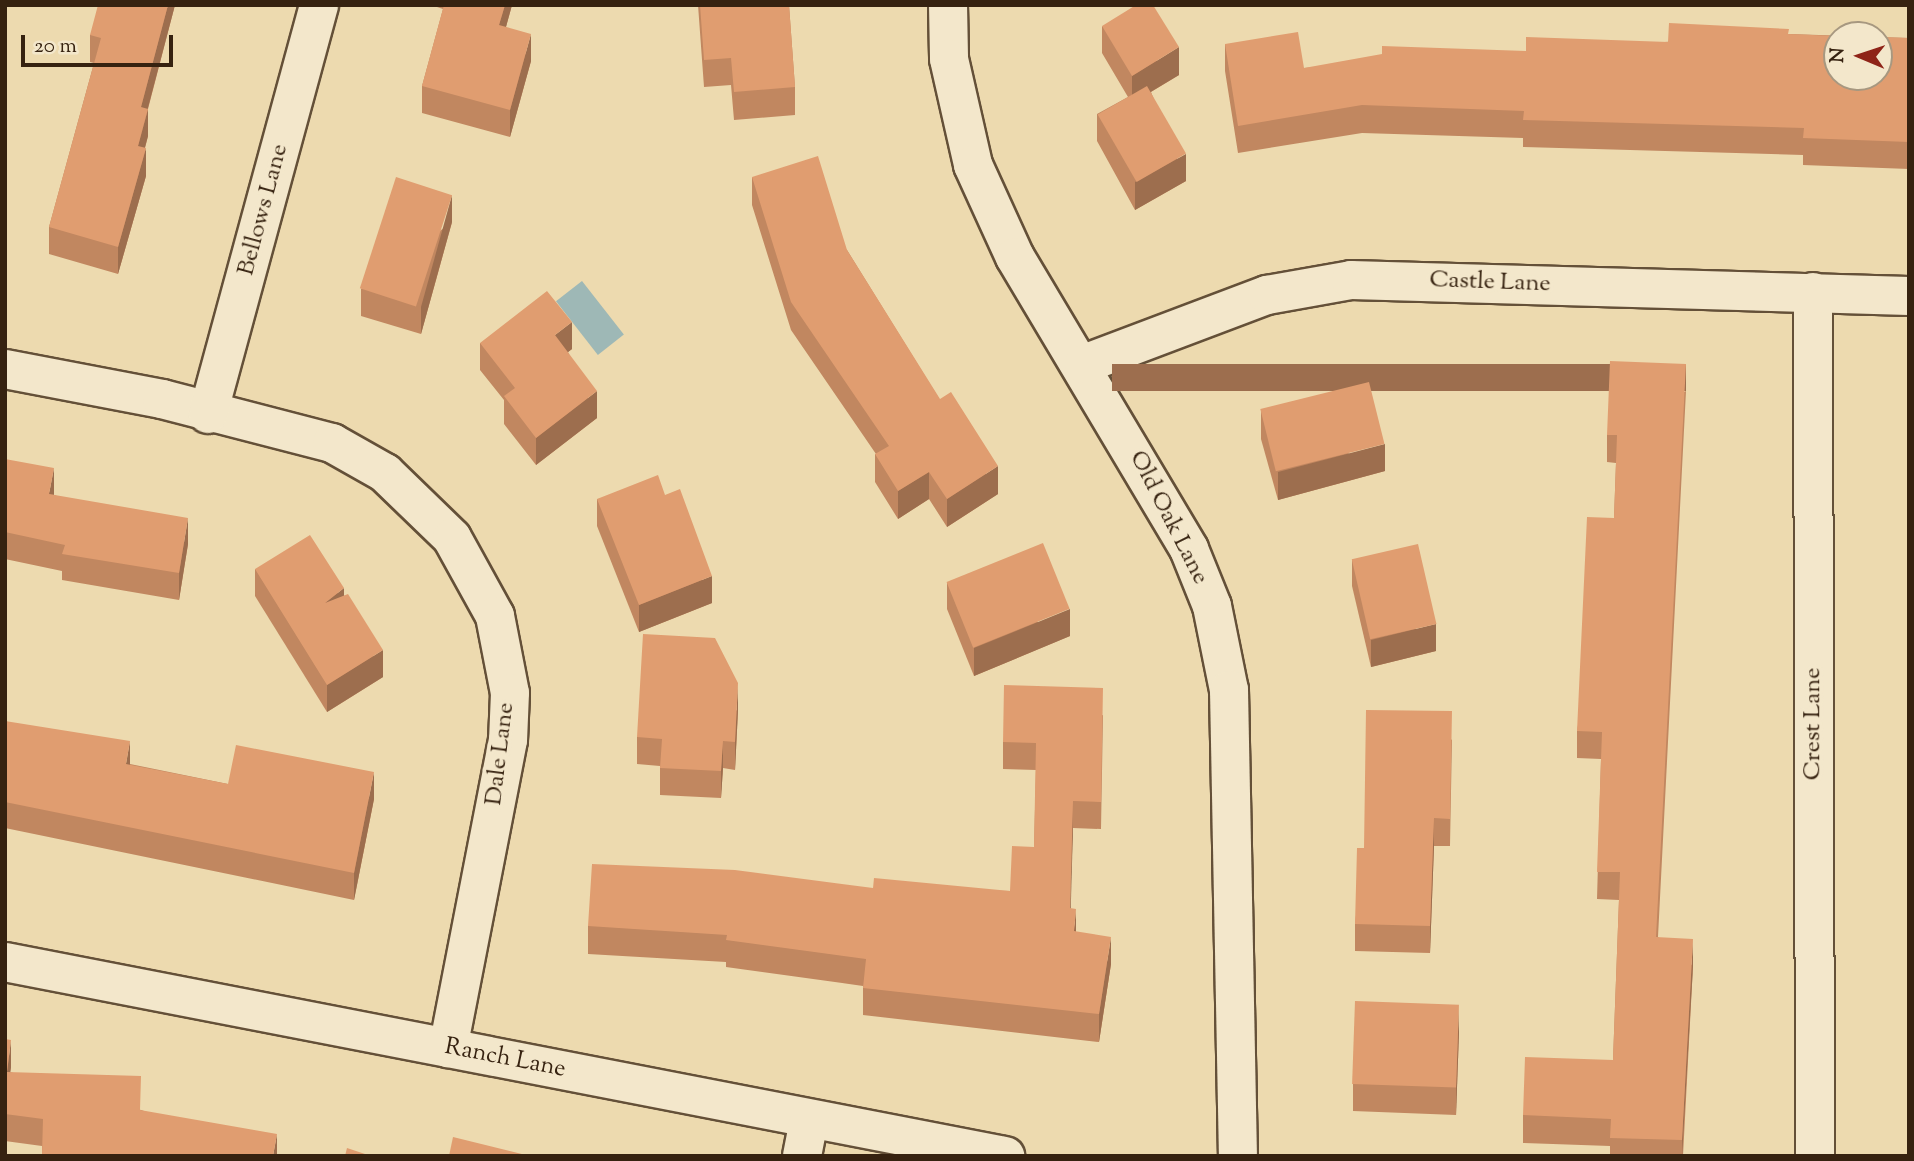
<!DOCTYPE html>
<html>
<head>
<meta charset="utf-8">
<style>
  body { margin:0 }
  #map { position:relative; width:1914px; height:1161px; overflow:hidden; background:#eddaaf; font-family:"Sorts Mill Goudy",serif }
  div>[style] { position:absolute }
  .water>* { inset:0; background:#9eb8b6; transform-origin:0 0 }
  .roads { filter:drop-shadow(2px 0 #645038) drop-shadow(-2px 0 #645038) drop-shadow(0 2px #645038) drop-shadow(0 -2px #645038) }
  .minor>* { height:38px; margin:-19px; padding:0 19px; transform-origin:19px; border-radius:19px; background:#f3e7cb }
  .wall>* { inset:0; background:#c18760 }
  .shaded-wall>* { inset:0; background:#9d6e4e; transform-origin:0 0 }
  .building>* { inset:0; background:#e09d70; transform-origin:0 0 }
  span { translate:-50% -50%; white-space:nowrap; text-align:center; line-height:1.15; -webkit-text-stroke:7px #f3e7cb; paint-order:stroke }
  .street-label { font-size:24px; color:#362210 }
  .frame { position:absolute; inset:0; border:7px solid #362210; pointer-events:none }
  .north { position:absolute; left:1823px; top:21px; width:70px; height:70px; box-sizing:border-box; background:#f3e7cb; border:2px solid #a79880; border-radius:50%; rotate:272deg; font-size:19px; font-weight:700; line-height:28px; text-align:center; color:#362210 }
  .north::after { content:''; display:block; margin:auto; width:24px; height:32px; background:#8f2418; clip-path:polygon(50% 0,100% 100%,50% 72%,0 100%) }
  .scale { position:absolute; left:21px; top:35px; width:152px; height:32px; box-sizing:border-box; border:4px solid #362210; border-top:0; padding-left:9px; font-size:21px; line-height:24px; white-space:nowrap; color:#362210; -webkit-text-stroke:5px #f3e7cb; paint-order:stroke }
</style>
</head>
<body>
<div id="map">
  <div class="water">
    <i style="left:582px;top:281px;width:68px;height:33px;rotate:52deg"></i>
  </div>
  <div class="roads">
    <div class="minor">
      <i style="left:948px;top:5px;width:54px;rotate:88.9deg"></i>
      <i style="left:949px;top:59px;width:109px;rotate:77.2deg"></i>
      <i style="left:973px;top:165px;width:101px;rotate:65.5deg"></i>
      <i style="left:1015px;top:257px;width:340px;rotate:59.2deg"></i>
      <i style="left:1189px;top:549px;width:61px;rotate:68deg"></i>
      <i style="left:1212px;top:606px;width:86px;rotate:78.6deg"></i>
      <i style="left:1229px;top:690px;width:466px;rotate:88.9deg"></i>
      <i style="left:1813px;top:292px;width:864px;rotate:89.87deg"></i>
      <i style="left:1084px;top:364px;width:196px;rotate:-20.7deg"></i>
      <i style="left:1267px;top:295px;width:85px;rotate:-10.1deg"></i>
      <i style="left:1351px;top:280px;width:558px;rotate:1.64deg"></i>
      <i style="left:5px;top:369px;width:160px;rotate:10.8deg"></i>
      <i style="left:162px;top:399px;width:176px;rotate:14.5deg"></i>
      <i style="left:332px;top:443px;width:61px;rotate:29.5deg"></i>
      <i style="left:385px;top:473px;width:93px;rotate:44.1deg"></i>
      <i style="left:452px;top:538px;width:89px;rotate:61.1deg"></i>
      <i style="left:495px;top:616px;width:78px;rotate:79deg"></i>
      <i style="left:510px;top:693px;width:47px;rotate:92.4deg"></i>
      <i style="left:508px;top:740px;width:314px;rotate:101deg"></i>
      <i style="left:208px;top:414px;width:424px;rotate:-74.8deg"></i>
      <i style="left:5px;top:962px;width:1019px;rotate:10.98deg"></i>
      <i style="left:802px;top:1156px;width:38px;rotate:-79deg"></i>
    </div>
  </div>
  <div class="wall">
    <i style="clip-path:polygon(175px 5px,148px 109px,148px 136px,145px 148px,146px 176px,118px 274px,49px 254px,49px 227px,94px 63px,90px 62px,90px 35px)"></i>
    <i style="clip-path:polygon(431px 5px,512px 5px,506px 27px,531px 61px,510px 137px,422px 113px,422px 86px,443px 9px)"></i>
    <i style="clip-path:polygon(698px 5px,789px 5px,795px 87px,795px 115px,734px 120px,731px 85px,704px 87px)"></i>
    <i style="clip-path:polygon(1102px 26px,1179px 75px,1151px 92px,1186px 181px,1135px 210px,1097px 141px,1097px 114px,1128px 97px,1102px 53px)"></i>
    <i style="clip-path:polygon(1789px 34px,1909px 38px,1909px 169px,1803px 165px,1803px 155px,1523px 147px,1523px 138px,1362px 133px,1238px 153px,1225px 71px,1225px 44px,1304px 68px,1526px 51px)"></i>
    <i style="clip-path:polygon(752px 177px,847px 250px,998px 494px,947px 527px,929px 499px,898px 519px,875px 482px,875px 454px,876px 454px,791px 330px,752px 205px)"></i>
    <i style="clip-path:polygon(452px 222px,421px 334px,361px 316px,361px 289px)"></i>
    <i style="clip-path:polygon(480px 343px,572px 349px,568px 352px,597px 418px,536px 465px,504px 424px,504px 400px,480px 370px)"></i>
    <i style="clip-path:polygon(1686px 391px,1658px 937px,1693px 966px,1683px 1156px,1610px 1156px,1610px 1146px,1523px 1143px,1523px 1115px,1613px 1060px,1619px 900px,1597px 899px,1601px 759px,1577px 758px,1577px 731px,1614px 518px,1616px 463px,1607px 462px,1607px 435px)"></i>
    <i style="clip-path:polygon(1261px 411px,1385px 471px,1278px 500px,1261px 439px)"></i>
    <i style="clip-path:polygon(5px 459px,54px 495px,188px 544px,179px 600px,62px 580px,62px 571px,5px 559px)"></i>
    <i style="clip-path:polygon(665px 495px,712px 603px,639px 632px,597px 526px,597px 499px)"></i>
    <i style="clip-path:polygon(1352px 559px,1436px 651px,1371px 667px,1352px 586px)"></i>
    <i style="clip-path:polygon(255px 569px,344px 595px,383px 677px,327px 712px,255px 596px)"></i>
    <i style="clip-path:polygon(947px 582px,1070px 636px,974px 676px,947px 609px)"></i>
    <i style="clip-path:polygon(738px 710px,735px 770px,723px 768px,721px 798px,660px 795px,660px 766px,637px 764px,637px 737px)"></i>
    <i style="clip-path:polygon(1103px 715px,1101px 829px,1073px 828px,1070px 908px,1076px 932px,1111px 964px,1099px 1042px,863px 1015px,863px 986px,726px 967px,726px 962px,588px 954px,588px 926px,873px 888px,1010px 891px,1034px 847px,1036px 770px,1003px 769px,1003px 742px)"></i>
    <i style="clip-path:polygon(5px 721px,130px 764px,228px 784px,374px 799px,354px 900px,5px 828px)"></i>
    <i style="clip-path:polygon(1452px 739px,1450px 846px,1434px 846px,1430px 953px,1355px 951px,1355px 924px,1364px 848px)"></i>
    <i style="clip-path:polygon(1459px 1032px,1456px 1115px,1353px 1111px,1353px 1084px)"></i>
    <i style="clip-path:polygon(5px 1039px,11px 1067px,10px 1072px,141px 1110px,277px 1156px,42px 1156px,42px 1146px,5px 1141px)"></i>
  </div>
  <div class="shaded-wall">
    <i style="clip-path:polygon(168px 5px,175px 5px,141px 134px,141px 107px)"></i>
    <i style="clip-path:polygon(505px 5px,512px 5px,499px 52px,499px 25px)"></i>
    <i style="clip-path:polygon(531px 34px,531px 61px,510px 137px,510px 110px)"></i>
    <i style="clip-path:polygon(1179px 47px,1179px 75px,1132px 103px,1132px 76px)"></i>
    <i style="clip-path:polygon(148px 109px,148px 136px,138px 173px,138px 146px)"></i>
    <i style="clip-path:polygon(146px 148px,146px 176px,118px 274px,118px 247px)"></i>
    <i style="clip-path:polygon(1186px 154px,1186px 181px,1135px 210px,1135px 182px)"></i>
    <i style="clip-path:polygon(452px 195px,452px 222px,421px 334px,421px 307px)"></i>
    <i style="clip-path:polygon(572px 322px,572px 349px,555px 362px,555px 335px)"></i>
    <i style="left:1686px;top:364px;width:27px;height:574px;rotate:90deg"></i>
    <i style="clip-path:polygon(597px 391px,597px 418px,536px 465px,536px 438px)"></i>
    <i style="clip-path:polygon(1385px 444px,1385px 471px,1278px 500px,1278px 472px)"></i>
    <i style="clip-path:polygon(998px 466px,998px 494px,947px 527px,947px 499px)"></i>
    <i style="clip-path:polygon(54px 468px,54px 495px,49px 494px)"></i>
    <i style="clip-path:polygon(929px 472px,929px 499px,898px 519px,898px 491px)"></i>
    <i style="clip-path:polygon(188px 518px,188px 544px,179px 600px,179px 573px)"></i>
    <i style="clip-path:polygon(712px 576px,712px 603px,639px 632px,639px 605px)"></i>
    <i style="clip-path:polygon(344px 588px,344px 615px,325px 603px)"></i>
    <i style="clip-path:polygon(1070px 609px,1070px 636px,974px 676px,974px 648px)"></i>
    <i style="clip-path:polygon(1436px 624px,1436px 651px,1371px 667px,1371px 640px)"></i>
    <i style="clip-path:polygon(383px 650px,383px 677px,327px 712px,327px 685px)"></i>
    <i style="clip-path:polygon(738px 683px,738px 710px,735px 770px,735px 742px)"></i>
    <i style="clip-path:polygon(130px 741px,130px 768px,126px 764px)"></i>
    <i style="clip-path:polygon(723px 741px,723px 768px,721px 798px,721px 771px)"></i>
    <i style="clip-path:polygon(374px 772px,374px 799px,354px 900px,354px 873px)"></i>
    <i style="clip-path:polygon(1073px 801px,1073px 828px,1070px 935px,1070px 908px)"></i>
    <i style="clip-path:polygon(1434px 818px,1434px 846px,1430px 953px,1430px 926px)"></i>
    <i style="clip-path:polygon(1076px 909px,1076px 937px,1074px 931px)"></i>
    <i style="clip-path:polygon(1111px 937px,1111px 964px,1099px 1042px,1099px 1014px)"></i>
    <i style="clip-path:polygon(1693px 939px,1693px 966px,1682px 1156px,1682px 1140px)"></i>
    <i style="clip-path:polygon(1459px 1005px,1459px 1032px,1456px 1115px,1456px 1087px)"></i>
    <i style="clip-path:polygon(11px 1040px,11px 1067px,7px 1099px,7px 1072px)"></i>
    <i style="clip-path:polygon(277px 1134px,277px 1156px,273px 1156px)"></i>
  </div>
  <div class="building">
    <i style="clip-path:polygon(98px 5px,168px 5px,141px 107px,148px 109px,138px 146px,146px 148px,118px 247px,49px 227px,101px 38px,90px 35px)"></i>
    <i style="clip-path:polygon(444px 5px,505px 5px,499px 25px,531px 34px,510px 110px,422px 86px)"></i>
    <i style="clip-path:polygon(700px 5px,789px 5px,795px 87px,734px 92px,731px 58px,704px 60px)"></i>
    <i style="clip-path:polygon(1136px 5px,1153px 5px,1179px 47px,1132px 76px,1102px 26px)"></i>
    <i style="clip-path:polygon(1669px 23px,1789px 29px,1788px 34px,1837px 36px,1837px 77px,1879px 77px,1879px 37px,1909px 38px,1909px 142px,1803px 138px,1804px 128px,1523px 120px,1524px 111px,1362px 105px,1238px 126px,1225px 44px,1298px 32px,1304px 68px,1382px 54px,1382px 46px,1526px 51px,1526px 37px,1668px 42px)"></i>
    <i style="left:1147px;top:86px;width:78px;height:57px;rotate:60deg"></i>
    <i style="clip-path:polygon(818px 156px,847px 250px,940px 399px,951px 392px,998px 466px,947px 499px,929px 472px,898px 491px,875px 454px,889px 446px,791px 302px,752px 177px)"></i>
    <i style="left:396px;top:177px;width:59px;height:117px;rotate:18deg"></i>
    <i style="clip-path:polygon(547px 291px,572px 322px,555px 335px,597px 391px,536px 438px,504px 396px,515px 388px,480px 343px)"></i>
    <i style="clip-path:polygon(1610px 361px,1686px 364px,1656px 937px,1693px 939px,1682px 1140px,1610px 1138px,1611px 1119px,1523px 1115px,1525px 1057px,1613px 1060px,1620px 872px,1597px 872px,1602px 732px,1577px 731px,1587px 517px,1614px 518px,1617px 435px,1607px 435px)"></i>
    <i style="left:1369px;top:382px;width:64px;height:112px;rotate:76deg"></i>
    <i style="clip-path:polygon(5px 459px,54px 468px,49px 494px,188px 518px,179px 573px,62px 554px,65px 545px,5px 532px)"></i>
    <i style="clip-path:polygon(658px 475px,665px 495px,680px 489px,712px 576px,639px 605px,597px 499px)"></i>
    <i style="clip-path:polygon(310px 535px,344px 588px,325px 603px,348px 594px,383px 650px,327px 685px,255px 569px)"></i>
    <i style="left:1043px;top:543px;width:71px;height:104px;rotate:68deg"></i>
    <i style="left:1418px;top:544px;width:82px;height:68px;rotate:77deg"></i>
    <i style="clip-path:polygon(643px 634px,715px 638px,738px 683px,735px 742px,723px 741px,721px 771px,660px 768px,662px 739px,637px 737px)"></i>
    <i style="clip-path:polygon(1004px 685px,1103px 688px,1101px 802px,1073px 801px,1070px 908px,1076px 909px,1074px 931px,1111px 937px,1099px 1014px,863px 988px,866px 959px,726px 940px,727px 935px,588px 926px,592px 864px,735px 870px,873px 888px,874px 878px,1010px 891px,1012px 846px,1034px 847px,1036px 743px,1003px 742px)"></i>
    <i style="clip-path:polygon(1366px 710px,1452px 711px,1450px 819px,1434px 818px,1430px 926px,1355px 924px,1357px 848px,1364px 848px)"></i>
    <i style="clip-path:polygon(5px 721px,130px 741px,126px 764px,228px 784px,236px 745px,374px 772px,354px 873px,5px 802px)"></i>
    <i style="left:1355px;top:1001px;width:104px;height:83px;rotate:2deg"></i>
    <i style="clip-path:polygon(5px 1039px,11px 1040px,7px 1072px,141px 1076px,140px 1110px,277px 1134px,273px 1156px,97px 1156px,42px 1154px,43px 1119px,5px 1114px)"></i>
    <i style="clip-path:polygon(453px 1137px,530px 1156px,449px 1156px)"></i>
    <i style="clip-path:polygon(347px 1148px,371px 1156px,345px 1156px)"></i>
  </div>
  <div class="street-label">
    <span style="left:264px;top:210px;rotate:-75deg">Bellows Lane</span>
    <span style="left:1490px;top:283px;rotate:2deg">Castle Lane</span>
    <span style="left:1168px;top:518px;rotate:63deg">Old Oak Lane</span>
    <span style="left:1814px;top:724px;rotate:-90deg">Crest Lane</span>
    <span style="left:501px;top:754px;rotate:-83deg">Dale Lane</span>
    <span style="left:505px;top:1059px;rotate:11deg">Ranch Lane</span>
  </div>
  <div class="frame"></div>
  <div class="north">N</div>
  <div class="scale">20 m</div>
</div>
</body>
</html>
